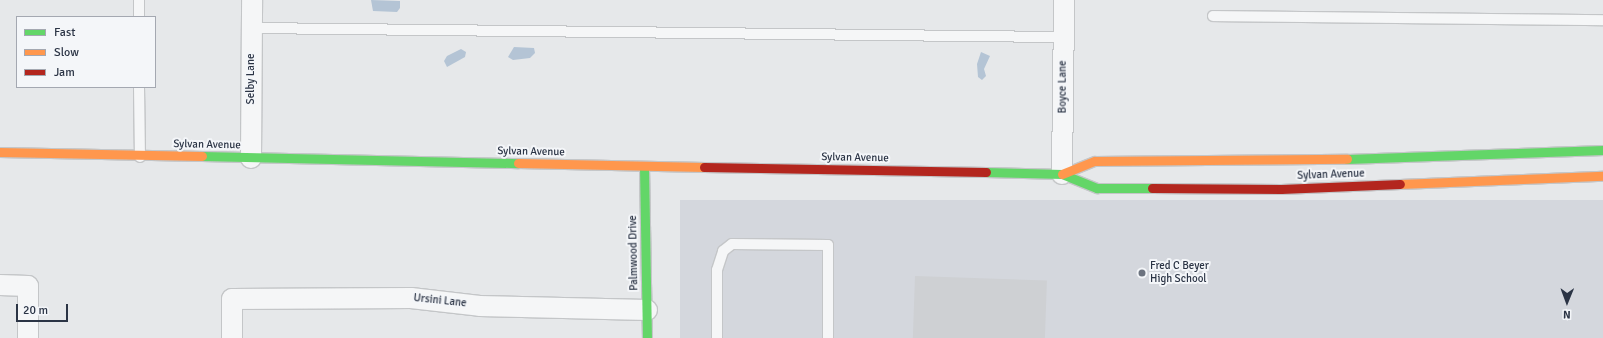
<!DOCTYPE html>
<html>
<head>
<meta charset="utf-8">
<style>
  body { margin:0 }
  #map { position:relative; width:1603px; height:338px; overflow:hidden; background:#e6e8ea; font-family:Signika,sans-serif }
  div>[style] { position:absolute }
  .built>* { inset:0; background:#d4d7dd; transform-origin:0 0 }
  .water>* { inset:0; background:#b4c4d5 }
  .building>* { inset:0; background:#ced0d3; transform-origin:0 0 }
  .roads { filter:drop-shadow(1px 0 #c4c6c8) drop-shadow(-1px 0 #c4c6c8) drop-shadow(0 1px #c4c6c8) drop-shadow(0 -1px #c4c6c8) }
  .lane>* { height:10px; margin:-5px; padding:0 5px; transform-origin:5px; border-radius:5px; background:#f5f6f7 }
  .street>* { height:20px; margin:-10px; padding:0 10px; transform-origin:10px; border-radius:10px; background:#f5f6f7 }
  .fast>* { height:9px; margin:-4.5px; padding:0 4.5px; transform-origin:4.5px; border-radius:4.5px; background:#63d668 }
  .slow>* { height:9px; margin:-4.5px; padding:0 4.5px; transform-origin:4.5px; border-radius:4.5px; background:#ff974d }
  .jam>* { height:9px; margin:-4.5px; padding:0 4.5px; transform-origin:4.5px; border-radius:4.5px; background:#b3261e }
  .dots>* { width:11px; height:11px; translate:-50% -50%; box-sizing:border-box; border:2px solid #f4f6f9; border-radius:50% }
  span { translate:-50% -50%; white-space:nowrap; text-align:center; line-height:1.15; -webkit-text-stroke:4px #f4f6f9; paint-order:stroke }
  .street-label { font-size:11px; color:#2b3445 }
  .poi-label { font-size:11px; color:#2b3445 }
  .left { translate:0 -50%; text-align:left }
  .legend { position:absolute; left:16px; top:16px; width:140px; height:72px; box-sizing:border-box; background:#f4f6f9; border:1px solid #a4a8b1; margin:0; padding:5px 7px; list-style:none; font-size:12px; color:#2b3445 }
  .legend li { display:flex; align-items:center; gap:8px; height:20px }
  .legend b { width:20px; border:1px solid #a4a8b1 }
  .north { position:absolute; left:1547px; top:282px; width:40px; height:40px; -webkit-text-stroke:3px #f4f6f9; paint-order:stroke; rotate:181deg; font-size:11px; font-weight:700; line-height:16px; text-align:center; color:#2b3445 }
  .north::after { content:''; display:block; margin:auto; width:14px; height:18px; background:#2b3445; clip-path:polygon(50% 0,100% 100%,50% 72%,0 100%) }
  .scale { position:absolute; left:16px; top:304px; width:52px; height:18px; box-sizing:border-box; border:2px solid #2b3445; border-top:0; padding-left:5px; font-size:12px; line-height:14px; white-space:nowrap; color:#2b3445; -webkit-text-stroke:3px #f4f6f9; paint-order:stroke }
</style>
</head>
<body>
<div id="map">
  <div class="built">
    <i style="left:1603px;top:200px;width:138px;height:923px;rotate:90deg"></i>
  </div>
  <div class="water">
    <i style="clip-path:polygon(371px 0,400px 1px,400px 8px,397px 12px,373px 11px)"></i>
    <i style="clip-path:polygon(514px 47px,534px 48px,535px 53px,530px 58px,513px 60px,508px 57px)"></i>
    <i style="clip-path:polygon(461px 49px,466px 52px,465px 57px,447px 67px,444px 61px,447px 56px)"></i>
    <i style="clip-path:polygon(981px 52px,990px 56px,984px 69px,986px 76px,982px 80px,978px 77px,977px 64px)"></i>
  </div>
  <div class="building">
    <i style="left:915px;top:276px;width:132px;height:62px;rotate:2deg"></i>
  </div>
  <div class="roads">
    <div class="lane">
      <i style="left:139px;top:0;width:17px;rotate:90deg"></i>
      <i style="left:1213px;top:16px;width:390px;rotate:0.6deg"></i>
      <i style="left:252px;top:28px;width:810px;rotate:0.64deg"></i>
      <i style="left:139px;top:87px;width:70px;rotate:89.2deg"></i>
      <i style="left:717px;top:338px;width:68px;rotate:-90deg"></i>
      <i style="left:717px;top:270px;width:20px;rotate:-72deg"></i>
      <i style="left:723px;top:251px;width:11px;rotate:-38deg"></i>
      <i style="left:732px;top:244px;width:96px;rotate:0.6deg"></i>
      <i style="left:828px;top:245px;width:93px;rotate:90deg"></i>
    </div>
    <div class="street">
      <i style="left:251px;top:158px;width:158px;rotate:-89.6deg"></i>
      <i style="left:1062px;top:174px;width:174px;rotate:-89.3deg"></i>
      <i style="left:0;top:285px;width:28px;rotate:2deg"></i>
      <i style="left:28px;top:286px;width:52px;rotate:90deg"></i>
      <i style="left:232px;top:338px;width:39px;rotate:-90deg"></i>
      <i style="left:232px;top:299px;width:179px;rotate:-0.3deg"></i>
      <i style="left:411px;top:298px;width:69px;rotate:6.6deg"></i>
      <i style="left:480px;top:306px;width:167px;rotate:1.4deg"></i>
    </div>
    <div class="fast">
      <i style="left:202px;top:156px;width:316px;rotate:1.3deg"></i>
      <i style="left:1347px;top:159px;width:256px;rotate:-2deg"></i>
      <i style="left:644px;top:167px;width:171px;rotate:89deg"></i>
      <i style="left:986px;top:172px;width:76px;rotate:1.5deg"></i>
      <i style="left:1062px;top:174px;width:38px;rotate:22deg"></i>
      <i style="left:1097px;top:188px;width:55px"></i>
    </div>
    <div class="slow">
      <i style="left:0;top:152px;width:202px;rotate:1.1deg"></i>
      <i style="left:518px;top:163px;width:186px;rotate:1.2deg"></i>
      <i style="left:1062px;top:174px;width:35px;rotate:-22deg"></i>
      <i style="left:1095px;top:161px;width:252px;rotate:-0.5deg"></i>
      <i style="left:1400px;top:184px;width:203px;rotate:-2.3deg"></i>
    </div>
    <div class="jam">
      <i style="left:704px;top:167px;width:282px;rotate:1deg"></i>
      <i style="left:1152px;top:188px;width:129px;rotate:0.4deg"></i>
      <i style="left:1281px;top:189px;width:119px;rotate:-2.4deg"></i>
    </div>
  </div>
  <div class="dots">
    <i style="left:1142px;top:273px;background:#6c737f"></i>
  </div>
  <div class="street-label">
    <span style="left:251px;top:79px;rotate:-90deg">Selby Lane</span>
    <span style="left:1063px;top:87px;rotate:-90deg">Boyce Lane</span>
    <span style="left:207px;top:145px;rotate:1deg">Sylvan Avenue</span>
    <span style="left:531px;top:152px;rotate:1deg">Sylvan Avenue</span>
    <span style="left:855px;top:158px;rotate:1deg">Sylvan Avenue</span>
    <span style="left:1331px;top:175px;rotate:-2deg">Sylvan Avenue</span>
    <span style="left:634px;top:253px;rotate:-91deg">Palmwood Drive</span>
    <span style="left:440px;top:301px;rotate:6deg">Ursini Lane</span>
  </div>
  <div class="poi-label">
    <span class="left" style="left:1150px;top:273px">Fred C Beyer<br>High School</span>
  </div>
  <ul class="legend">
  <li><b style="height:5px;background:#63d668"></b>Fast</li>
  <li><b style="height:5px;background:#ff974d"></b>Slow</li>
  <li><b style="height:5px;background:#b3261e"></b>Jam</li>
  </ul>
  <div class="north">N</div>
  <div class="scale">20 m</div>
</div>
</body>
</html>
